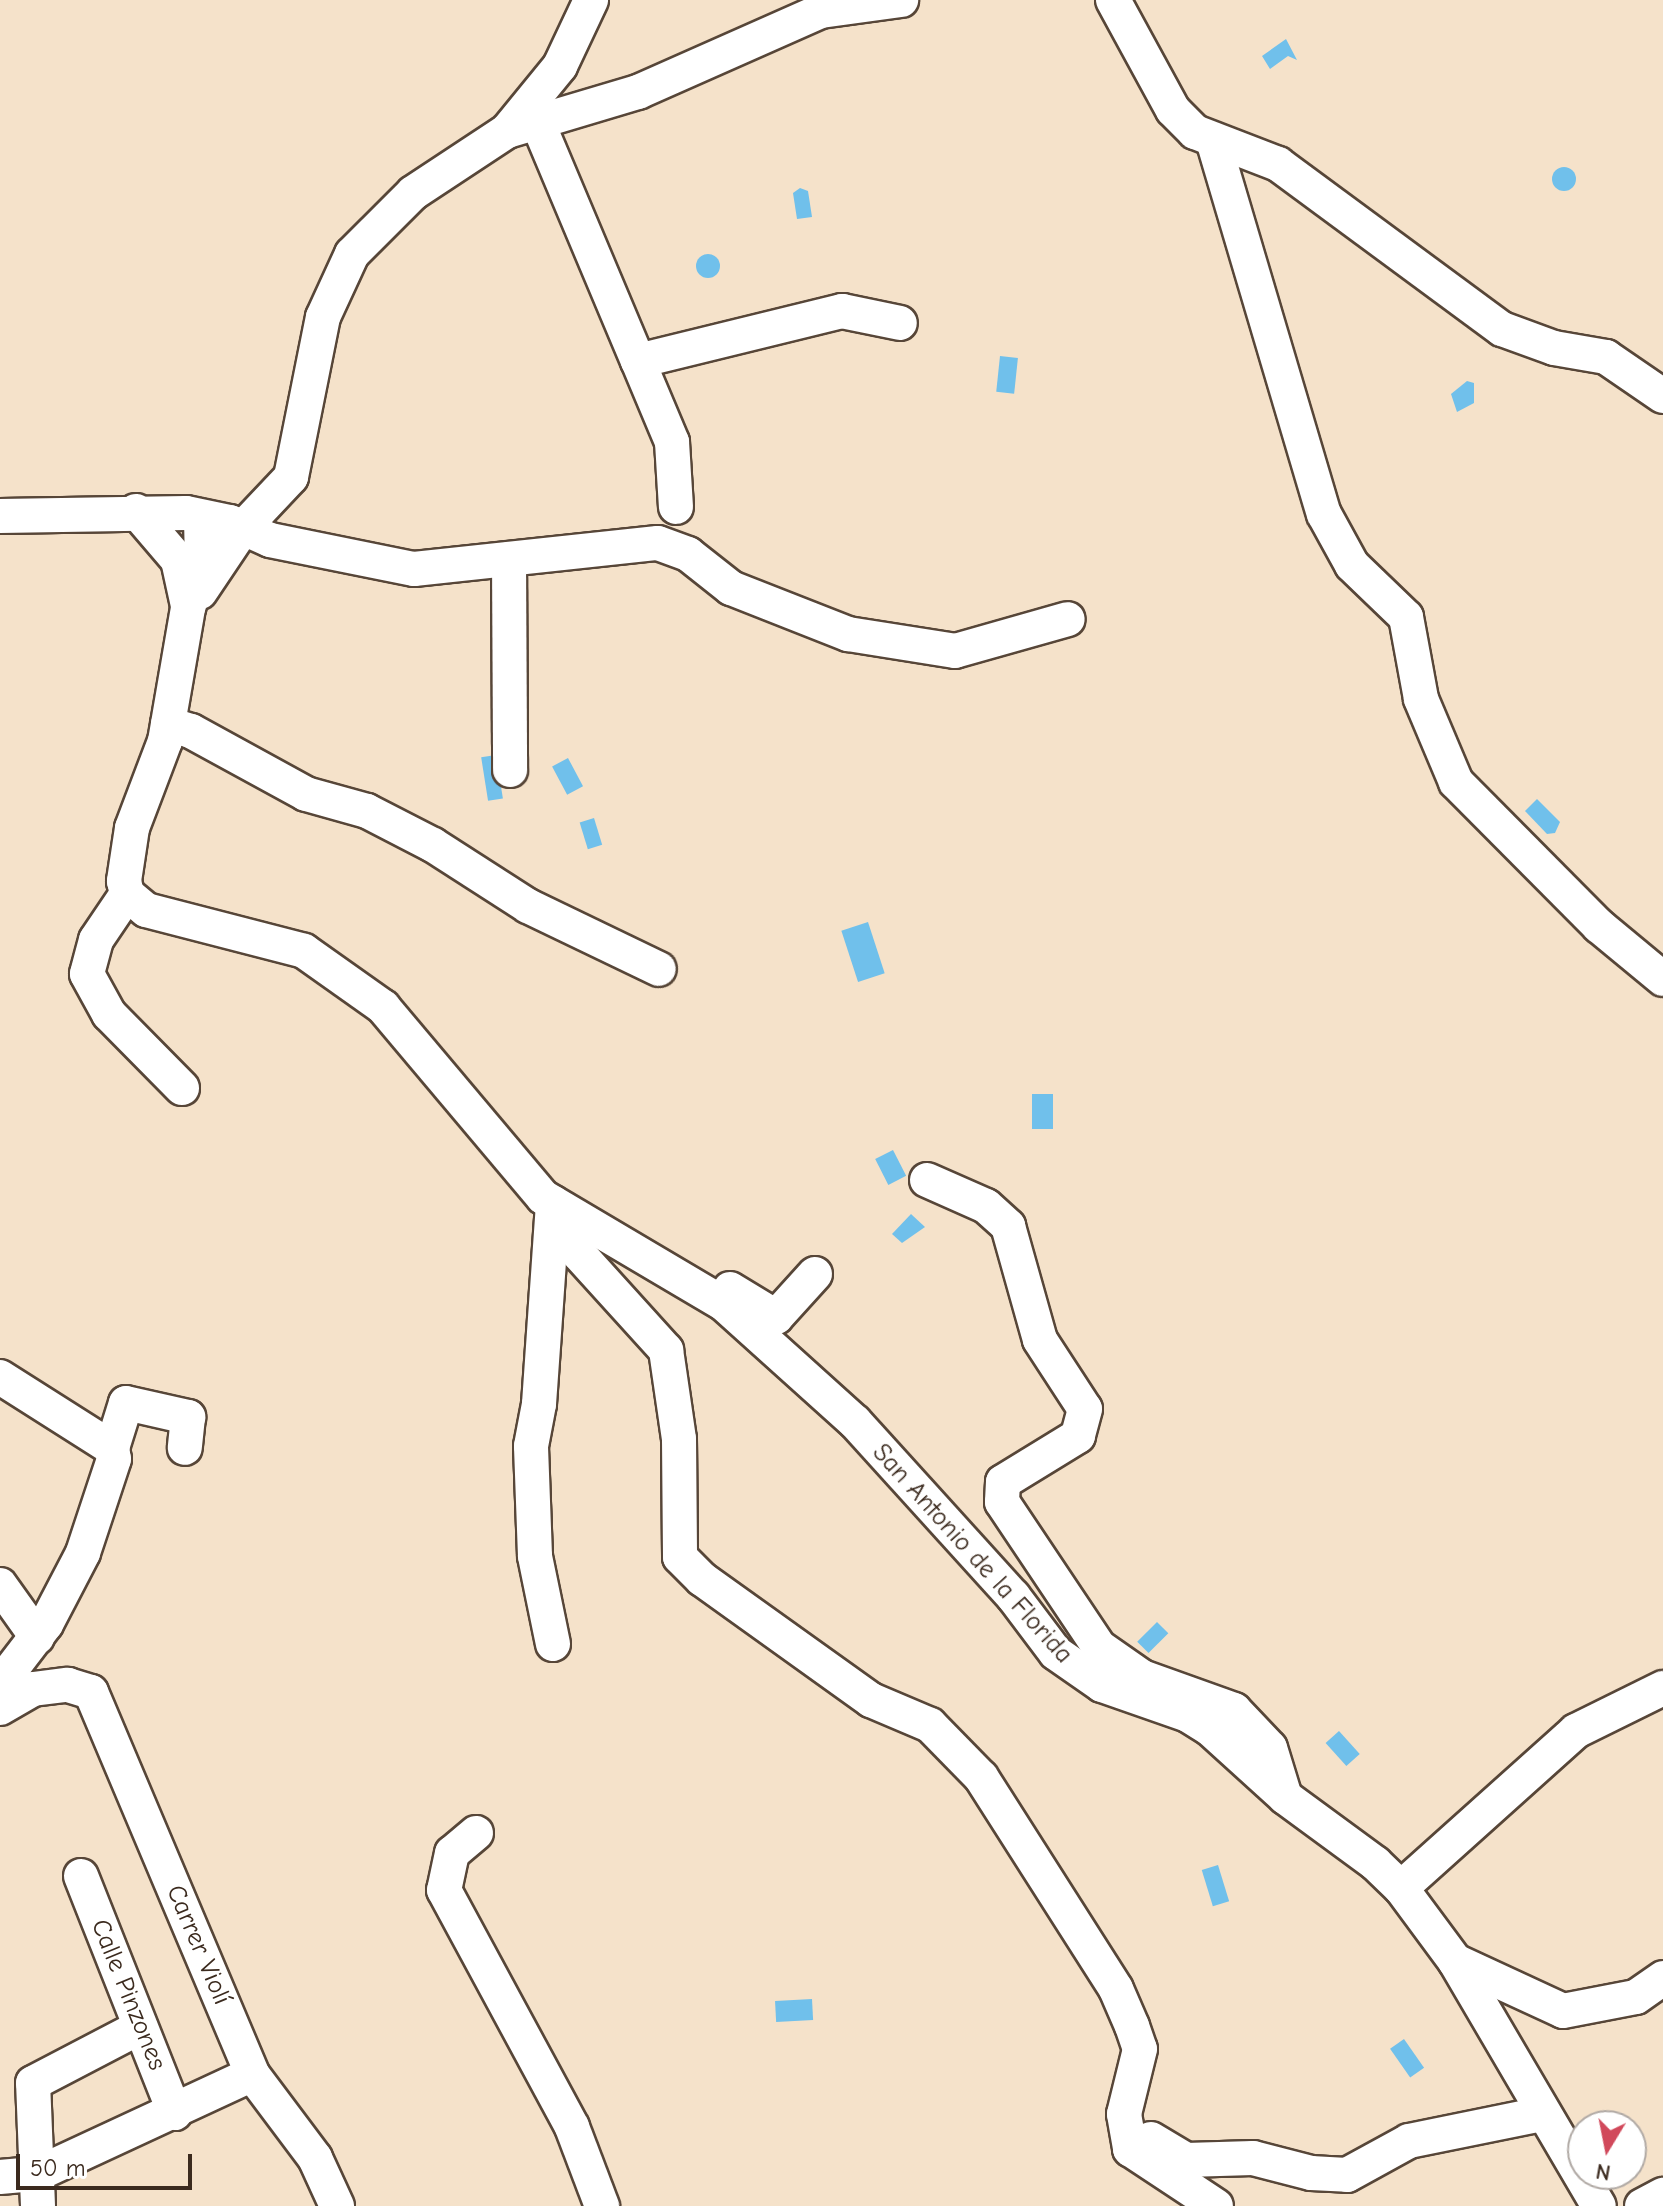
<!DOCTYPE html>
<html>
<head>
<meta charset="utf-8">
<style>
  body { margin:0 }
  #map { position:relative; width:1663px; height:2206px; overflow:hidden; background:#f5e2ca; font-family:"Comic Neue",sans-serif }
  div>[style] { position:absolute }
  .water>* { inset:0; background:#70c0eb; transform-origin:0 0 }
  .round { border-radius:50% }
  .roads { filter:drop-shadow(2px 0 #574638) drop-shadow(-2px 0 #574638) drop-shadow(0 2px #574638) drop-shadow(0 -2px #574638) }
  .minor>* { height:34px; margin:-17px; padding:0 17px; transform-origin:17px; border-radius:17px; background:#fff }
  span { translate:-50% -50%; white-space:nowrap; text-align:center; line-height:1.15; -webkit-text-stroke:6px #fff; paint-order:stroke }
  .street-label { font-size:26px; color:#3b2a1e }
  .north { position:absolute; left:1567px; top:2110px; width:80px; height:80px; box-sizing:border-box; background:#fff; border:2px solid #b1aaa5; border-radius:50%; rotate:190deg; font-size:22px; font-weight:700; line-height:32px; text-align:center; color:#3b2a1e }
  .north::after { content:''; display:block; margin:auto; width:28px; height:36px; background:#d1495b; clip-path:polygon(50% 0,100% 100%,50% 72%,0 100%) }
  .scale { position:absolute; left:16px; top:2154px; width:176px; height:36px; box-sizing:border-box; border:4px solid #3b2a1e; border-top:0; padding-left:10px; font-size:24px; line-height:28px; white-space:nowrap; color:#3b2a1e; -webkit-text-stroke:6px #fff; paint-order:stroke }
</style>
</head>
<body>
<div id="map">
  <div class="water">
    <i style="clip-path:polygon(1286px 39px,1297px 60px,1288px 56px,1270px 69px,1262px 56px)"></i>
    <i class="round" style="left:1552px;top:167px;width:24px;height:24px"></i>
    <i style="clip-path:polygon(800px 188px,808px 191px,812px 217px,797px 219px,793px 193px)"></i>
    <i class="round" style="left:696px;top:254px;width:24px;height:24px"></i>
    <i style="left:1000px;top:356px;width:18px;height:36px;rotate:6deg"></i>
    <i style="clip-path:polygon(1467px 381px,1474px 383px,1474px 403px,1457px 412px,1451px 394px)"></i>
    <i style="left:496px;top:755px;width:44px;height:15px;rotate:81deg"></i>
    <i style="left:568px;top:758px;width:32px;height:18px;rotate:62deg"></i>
    <i style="clip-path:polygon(1537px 799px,1560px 822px,1555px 833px,1547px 834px,1525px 811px)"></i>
    <i style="left:594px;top:818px;width:28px;height:15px;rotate:73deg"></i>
    <i style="left:868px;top:922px;width:54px;height:28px;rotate:72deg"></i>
    <i style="left:1032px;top:1094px;width:21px;height:35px"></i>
    <i style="left:893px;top:1150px;width:29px;height:20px;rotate:63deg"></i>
    <i style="clip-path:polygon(911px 1214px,925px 1227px,902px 1243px,892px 1234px)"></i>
    <i style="left:1157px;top:1622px;width:16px;height:28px;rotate:45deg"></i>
    <i style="left:1339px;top:1731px;width:31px;height:18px;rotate:48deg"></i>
    <i style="left:1218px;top:1865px;width:38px;height:17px;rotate:73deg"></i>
    <i style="left:812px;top:1999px;width:21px;height:37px;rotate:87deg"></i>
    <i style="left:1404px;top:2039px;width:35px;height:17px;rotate:55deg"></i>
  </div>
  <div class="roads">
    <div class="minor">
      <i style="left:1113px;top:0;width:125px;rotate:61.4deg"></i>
      <i style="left:1173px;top:110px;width:31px;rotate:45deg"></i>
      <i style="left:1195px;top:132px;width:89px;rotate:21.1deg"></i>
      <i style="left:1278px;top:164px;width:278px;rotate:36.4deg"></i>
      <i style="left:1502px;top:329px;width:55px;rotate:20.1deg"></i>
      <i style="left:1554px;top:348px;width:53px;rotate:9.8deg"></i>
      <i style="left:1606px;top:357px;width:69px;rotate:34.4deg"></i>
      <i style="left:537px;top:121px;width:260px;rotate:67.2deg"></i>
      <i style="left:638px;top:361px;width:210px;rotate:-13.8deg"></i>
      <i style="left:842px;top:311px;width:59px;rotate:11.7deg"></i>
      <i style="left:507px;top:131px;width:84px;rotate:-50.8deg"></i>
      <i style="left:560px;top:66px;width:73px;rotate:-64.8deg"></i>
      <i style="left:1213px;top:140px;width:390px;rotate:73.5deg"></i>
      <i style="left:1324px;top:514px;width:58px;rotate:61.2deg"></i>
      <i style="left:1352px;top:565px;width:75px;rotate:43.9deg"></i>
      <i style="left:1406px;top:617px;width:83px;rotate:79.6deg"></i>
      <i style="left:1421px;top:699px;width:90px;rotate:67.1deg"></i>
      <i style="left:1456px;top:782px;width:203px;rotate:45.2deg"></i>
      <i style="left:1599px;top:926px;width:83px;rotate:39.6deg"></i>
      <i style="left:638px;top:361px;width:88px;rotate:67.2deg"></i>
      <i style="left:672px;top:442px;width:65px;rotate:86.5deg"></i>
      <i style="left:136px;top:511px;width:65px;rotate:49.4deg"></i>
      <i style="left:178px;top:560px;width:47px;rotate:77.7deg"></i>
      <i style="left:0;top:516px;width:186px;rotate:-0.9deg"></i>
      <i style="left:186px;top:513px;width:45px;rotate:11.6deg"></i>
      <i style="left:230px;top:522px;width:44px;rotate:24.2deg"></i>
      <i style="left:270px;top:540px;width:147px;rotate:11.4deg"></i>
      <i style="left:414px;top:569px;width:245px;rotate:-6.1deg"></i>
      <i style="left:658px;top:543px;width:32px;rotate:20deg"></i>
      <i style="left:688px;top:554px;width:55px;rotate:38.3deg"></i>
      <i style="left:731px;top:588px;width:126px;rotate:21.5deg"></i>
      <i style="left:848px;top:634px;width:108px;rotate:9deg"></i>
      <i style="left:955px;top:651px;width:117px;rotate:-15.8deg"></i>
      <i style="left:201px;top:517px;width:49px;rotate:88.8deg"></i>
      <i style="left:202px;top:566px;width:44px;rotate:108.4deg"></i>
      <i style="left:188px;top:608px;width:135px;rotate:99.8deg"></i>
      <i style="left:165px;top:741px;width:93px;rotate:110.8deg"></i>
      <i style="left:132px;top:828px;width:54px;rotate:98.6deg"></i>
      <i style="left:124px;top:881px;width:13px;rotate:77deg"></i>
      <i style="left:127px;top:894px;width:25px;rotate:40deg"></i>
      <i style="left:146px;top:910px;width:163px;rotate:14.5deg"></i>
      <i style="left:304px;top:951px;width:97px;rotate:35.3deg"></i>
      <i style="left:383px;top:1007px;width:248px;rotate:49.9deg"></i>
      <i style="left:543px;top:1197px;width:210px;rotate:30.6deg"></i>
      <i style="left:724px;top:1304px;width:176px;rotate:42deg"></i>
      <i style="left:855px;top:1422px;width:235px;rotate:47.8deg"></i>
      <i style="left:1013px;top:1596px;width:71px;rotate:53deg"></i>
      <i style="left:1056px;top:1653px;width:56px;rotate:34.8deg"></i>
      <i style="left:1102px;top:1685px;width:91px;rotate:19.2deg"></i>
      <i style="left:1188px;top:1715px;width:25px;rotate:32deg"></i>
      <i style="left:1209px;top:1728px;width:103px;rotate:42.2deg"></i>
      <i style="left:1285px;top:1797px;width:112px;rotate:36.3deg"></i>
      <i style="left:1375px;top:1863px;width:36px;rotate:44deg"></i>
      <i style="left:1401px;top:1888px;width:91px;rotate:53.5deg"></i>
      <i style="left:1455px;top:1961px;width:284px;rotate:59.6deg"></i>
      <i style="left:509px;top:559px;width:211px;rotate:89.7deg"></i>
      <i style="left:200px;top:592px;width:77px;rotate:-56.1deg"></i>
      <i style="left:243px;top:528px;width:70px;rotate:-46.7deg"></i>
      <i style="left:291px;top:477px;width:163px;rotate:-78.7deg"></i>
      <i style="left:323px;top:317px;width:69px;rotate:-65.3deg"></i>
      <i style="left:352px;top:254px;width:86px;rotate:-45deg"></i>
      <i style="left:413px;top:193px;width:113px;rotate:-33.4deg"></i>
      <i style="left:507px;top:131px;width:137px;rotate:-16.6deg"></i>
      <i style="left:638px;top:92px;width:200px;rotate:-23.9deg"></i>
      <i style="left:821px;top:11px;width:81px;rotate:-7.8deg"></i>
      <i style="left:168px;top:724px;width:24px;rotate:17deg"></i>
      <i style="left:191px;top:731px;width:131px;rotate:28.7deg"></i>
      <i style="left:306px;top:794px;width:63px;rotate:15.6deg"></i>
      <i style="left:367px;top:811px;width:74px;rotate:27.3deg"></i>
      <i style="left:433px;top:845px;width:113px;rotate:32.7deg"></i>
      <i style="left:528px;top:906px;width:145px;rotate:25.7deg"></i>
      <i style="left:127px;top:894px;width:55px;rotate:124deg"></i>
      <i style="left:96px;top:940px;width:35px;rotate:105deg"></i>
      <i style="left:87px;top:974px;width:46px;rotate:61.2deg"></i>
      <i style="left:109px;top:1014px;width:104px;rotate:45.4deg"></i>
      <i style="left:927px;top:1180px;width:64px;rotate:23.8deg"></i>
      <i style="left:986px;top:1206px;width:30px;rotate:42deg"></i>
      <i style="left:1008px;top:1226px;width:118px;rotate:74.3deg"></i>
      <i style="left:1040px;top:1340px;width:82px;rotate:56.9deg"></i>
      <i style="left:1085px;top:1409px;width:28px;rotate:105deg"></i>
      <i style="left:1078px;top:1436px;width:88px;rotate:148.5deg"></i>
      <i style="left:1003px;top:1482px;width:20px;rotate:93deg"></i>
      <i style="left:1002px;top:1502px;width:174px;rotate:56.2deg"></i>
      <i style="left:1099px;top:1647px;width:52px;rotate:34.9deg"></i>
      <i style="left:1142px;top:1677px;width:98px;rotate:19.7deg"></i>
      <i style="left:1234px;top:1710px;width:52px;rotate:46.5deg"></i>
      <i style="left:1270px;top:1748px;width:51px;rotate:73deg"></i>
      <i style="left:553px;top:1203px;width:57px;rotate:63deg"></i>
      <i style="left:579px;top:1254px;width:130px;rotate:47.8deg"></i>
      <i style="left:666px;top:1350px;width:90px;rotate:81.7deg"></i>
      <i style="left:679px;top:1439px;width:118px;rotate:89.5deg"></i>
      <i style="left:680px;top:1557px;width:31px;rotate:45deg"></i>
      <i style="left:702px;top:1579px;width:208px;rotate:35.6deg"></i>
      <i style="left:871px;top:1700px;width:64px;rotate:23deg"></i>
      <i style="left:930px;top:1725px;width:73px;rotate:45.6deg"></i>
      <i style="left:981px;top:1777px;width:251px;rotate:57.5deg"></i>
      <i style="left:1116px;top:1989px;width:40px;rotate:66.6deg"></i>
      <i style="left:1132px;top:2026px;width:24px;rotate:71deg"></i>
      <i style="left:1140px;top:2049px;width:67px;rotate:103.8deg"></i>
      <i style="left:1124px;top:2114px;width:36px;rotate:80deg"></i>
      <i style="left:1130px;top:2149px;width:103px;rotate:33.5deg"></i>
      <i style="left:730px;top:1289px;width:54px;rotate:31.3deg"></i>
      <i style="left:776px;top:1317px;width:58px;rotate:-47.8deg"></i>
      <i style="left:0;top:1377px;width:133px;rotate:32.4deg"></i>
      <i style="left:112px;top:1448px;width:11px;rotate:80deg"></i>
      <i style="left:114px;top:1459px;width:99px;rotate:108.3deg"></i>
      <i style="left:83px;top:1553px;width:80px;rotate:117.5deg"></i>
      <i style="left:46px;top:1624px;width:76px;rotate:127.5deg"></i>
      <i style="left:112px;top:1448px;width:47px;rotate:-72.7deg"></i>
      <i style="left:126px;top:1403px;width:64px;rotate:12.7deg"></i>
      <i style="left:188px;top:1417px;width:31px;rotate:96deg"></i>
      <i style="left:0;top:1585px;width:64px;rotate:54.6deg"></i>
      <i style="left:553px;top:1644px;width:90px;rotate:-101.6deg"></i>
      <i style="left:535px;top:1556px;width:110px;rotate:-92.1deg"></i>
      <i style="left:531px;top:1446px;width:43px;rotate:-79.2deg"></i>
      <i style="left:539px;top:1404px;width:201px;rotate:-86deg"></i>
      <i style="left:0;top:1708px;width:38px;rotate:-30deg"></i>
      <i style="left:33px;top:1689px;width:35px;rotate:-7deg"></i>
      <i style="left:68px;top:1685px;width:24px;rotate:17deg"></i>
      <i style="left:91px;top:1692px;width:415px;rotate:67.1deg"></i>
      <i style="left:252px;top:2074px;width:105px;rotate:53.1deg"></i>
      <i style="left:315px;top:2158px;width:53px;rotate:65.4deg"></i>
      <i style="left:476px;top:1833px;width:31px;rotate:140deg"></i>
      <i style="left:452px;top:1853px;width:38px;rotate:102deg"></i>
      <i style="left:444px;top:1890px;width:269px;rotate:61.6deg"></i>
      <i style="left:572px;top:2127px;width:85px;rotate:69.2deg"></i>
      <i style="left:81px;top:1876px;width:255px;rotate:68.4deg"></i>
      <i style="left:1401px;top:1888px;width:235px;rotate:-41.9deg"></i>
      <i style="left:1576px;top:1731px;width:97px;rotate:-26.3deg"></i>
      <i style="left:1455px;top:1961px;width:119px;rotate:24.8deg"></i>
      <i style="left:1563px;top:2011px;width:74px;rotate:-10.9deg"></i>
      <i style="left:1636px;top:1997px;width:33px;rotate:-35deg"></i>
      <i style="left:1151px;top:2139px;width:41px;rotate:31deg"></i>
      <i style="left:1186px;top:2160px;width:67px;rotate:-1.7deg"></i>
      <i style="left:1253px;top:2158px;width:60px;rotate:14.5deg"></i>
      <i style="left:1311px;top:2173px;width:36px;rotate:3deg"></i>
      <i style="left:1347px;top:2175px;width:71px;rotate:-28.7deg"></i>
      <i style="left:1409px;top:2141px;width:136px;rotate:-11.5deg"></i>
      <i style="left:0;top:2177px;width:37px;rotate:-5deg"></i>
      <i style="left:37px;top:2174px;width:237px;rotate:-24.9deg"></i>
      <i style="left:38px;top:2206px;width:123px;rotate:-92.3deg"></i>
      <i style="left:33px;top:2083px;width:121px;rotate:-27.6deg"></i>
      <i style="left:1642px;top:2206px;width:24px;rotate:-28deg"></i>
    </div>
  </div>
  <div class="street-label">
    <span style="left:972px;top:1554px;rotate:48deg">San Antonio de la Florida</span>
    <span style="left:198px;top:1945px;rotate:67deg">Carrer Violí</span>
    <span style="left:128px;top:1995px;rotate:68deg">Calle Pinzones</span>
  </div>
  <div class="north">N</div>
  <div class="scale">50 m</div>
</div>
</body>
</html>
